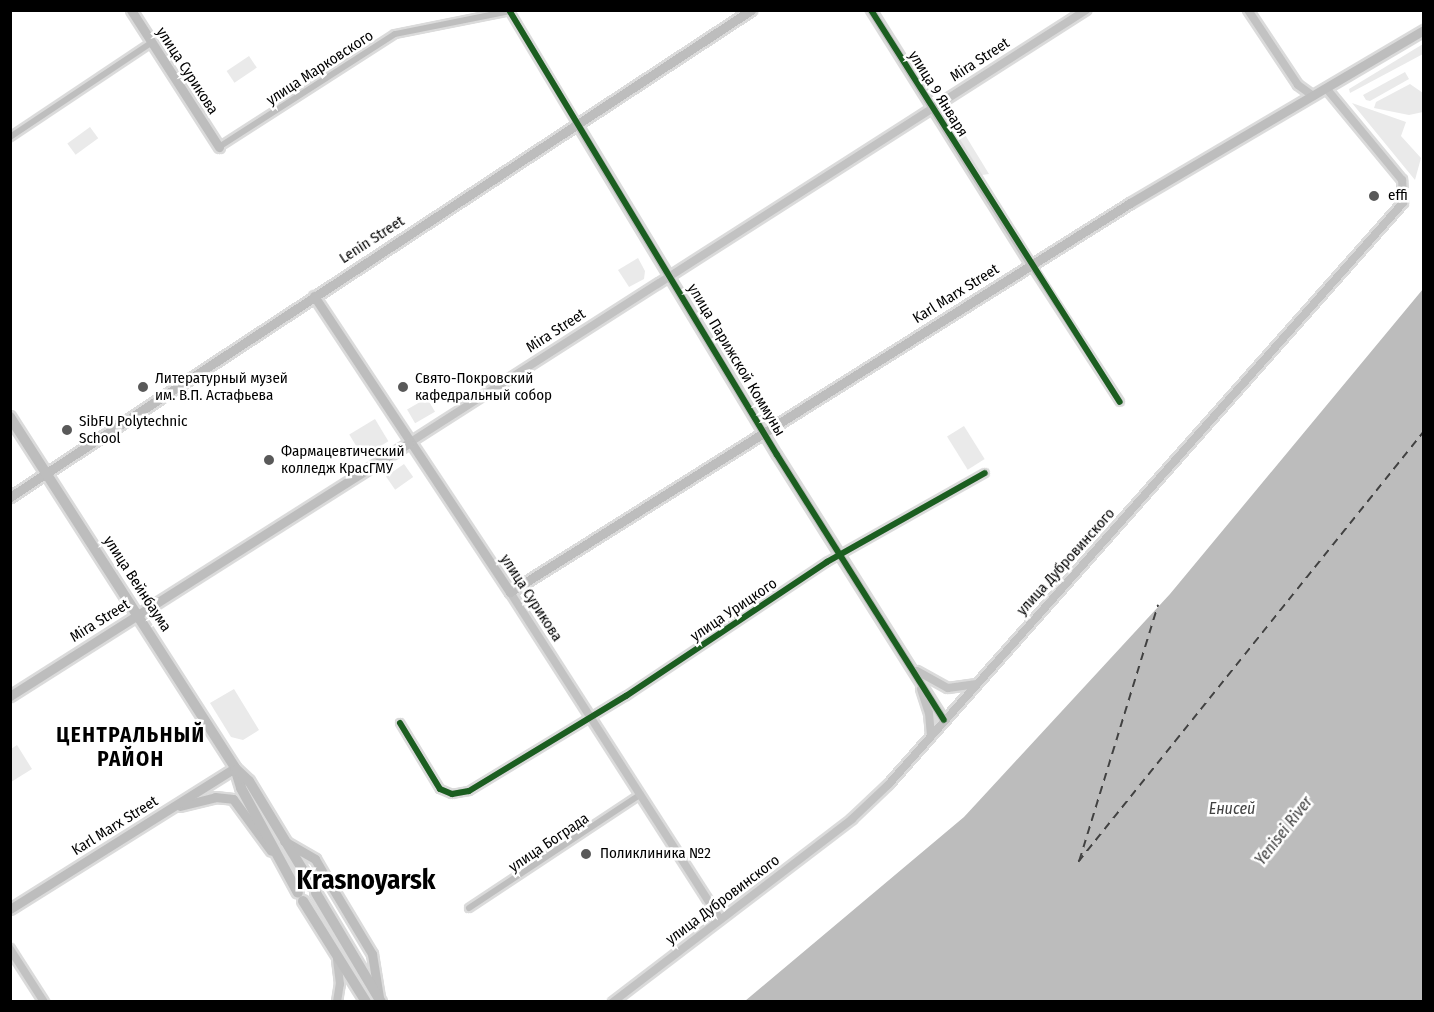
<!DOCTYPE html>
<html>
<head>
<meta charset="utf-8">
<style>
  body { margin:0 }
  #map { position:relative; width:1434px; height:1012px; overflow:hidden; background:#fff; font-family:"Fira Sans Condensed",sans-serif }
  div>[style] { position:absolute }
  .green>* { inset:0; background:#eaeaea; transform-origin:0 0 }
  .water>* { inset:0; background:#bcbcbc }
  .ferry>* { height:1.5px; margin-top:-0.75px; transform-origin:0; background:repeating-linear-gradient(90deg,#414141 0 8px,transparent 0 14px) }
  .roads { filter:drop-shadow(2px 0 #dbdbdb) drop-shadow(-2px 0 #dbdbdb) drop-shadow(0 2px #dbdbdb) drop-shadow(0 -2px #dbdbdb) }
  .street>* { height:6px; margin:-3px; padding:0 3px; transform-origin:3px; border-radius:3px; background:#bebebe }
  .secondary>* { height:8px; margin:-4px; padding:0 4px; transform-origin:4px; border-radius:4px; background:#c2c2c2 }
  .primary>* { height:9px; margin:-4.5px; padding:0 4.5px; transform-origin:4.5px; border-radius:4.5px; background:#bdbdbd }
  .highway>* { height:10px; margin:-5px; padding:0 5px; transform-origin:5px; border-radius:5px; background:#bdbdbd }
  .cycleway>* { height:6px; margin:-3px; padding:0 3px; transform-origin:3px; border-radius:3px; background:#1b5e20 }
  .dots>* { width:16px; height:16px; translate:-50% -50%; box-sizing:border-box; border:3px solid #fff; border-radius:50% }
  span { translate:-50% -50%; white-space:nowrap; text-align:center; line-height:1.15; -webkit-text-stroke:5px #fff; paint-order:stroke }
  .street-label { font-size:15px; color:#000 }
  .poi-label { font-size:15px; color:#000 }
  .left { translate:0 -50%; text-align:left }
  .water-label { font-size:16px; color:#414141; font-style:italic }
  .district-label { font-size:21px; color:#000; font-weight:700; letter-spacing:1.5px }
  .town-label { font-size:27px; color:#000; font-weight:700 }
  .frame { position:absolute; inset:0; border:12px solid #000; pointer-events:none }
</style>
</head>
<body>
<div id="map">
  <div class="green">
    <i style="clip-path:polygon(1423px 44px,1423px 54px,1350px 93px,1349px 89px)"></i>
    <i style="left:249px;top:56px;width:14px;height:27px;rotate:56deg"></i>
    <i style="clip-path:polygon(1405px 72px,1409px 79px,1370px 101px,1366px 100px,1363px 95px)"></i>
    <i style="clip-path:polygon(1410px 84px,1423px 93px,1423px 112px,1409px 115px,1374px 108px,1376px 102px)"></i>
    <i style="clip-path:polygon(1352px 103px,1406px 122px,1401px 136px,1421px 158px,1415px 180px)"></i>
    <i style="clip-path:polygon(956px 120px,989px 174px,982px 175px,950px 124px)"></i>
    <i style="left:90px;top:127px;width:14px;height:28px;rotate:54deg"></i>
    <i style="clip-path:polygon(638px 258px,645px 271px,644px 279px,629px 287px,618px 270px)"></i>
    <i style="left:427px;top:398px;width:16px;height:23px;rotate:60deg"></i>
    <i style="left:375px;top:419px;width:26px;height:30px;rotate:59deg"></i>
    <i style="left:964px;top:426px;width:39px;height:20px;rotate:58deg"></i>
    <i style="left:404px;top:464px;width:16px;height:22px;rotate:55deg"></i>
    <i style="clip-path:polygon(234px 689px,259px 730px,243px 740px,231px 737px,210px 703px)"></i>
    <i style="clip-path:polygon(17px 745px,32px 769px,11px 782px,11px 749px)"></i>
  </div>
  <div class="water">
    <i style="clip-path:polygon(1423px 289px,1423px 1001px,745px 1001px,964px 817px,1170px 594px)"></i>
  </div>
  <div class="ferry">
    <i style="left:1079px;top:861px;width:268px;rotate:-72.9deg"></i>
    <i style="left:1078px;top:862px;width:553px;rotate:-51.24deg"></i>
  </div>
  <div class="roads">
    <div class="street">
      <i style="left:509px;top:10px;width:131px;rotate:59.1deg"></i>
      <i style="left:10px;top:137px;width:169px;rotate:-33.7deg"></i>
      <i style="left:219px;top:147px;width:209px;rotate:-32.7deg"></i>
      <i style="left:395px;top:34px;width:117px;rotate:-11.3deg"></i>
      <i style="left:1031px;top:265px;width:163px;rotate:57deg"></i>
      <i style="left:400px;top:723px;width:77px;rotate:58.8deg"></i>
      <i style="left:440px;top:789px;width:13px;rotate:23deg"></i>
      <i style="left:452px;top:794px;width:17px;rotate:-10deg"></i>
      <i style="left:469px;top:791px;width:184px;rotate:-31.2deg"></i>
      <i style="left:626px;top:696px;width:242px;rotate:-33.7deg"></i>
      <i style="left:827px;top:562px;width:181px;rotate:-29.4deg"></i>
      <i style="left:469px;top:908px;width:205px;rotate:-33.5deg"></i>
    </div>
    <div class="secondary">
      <i style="left:871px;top:10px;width:301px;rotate:57.9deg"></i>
      <i style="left:1248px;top:10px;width:90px;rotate:56.3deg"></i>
      <i style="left:1298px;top:85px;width:17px;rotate:36deg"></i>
      <i style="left:576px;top:122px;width:389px;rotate:58.9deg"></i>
      <i style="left:777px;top:455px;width:313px;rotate:57.8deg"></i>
      <i style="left:409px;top:443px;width:804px;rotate:-32.6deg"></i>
      <i style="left:510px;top:592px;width:389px;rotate:57.3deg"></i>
      <i style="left:917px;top:671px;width:35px;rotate:29deg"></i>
      <i style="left:948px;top:688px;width:29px;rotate:-8deg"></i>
      <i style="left:921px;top:689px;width:25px;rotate:72deg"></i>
      <i style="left:929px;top:713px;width:23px;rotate:85deg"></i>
      <i style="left:10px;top:949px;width:63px;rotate:57.3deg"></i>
      <i style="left:337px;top:1002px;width:18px;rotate:-81deg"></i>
      <i style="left:340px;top:984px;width:25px;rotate:-97deg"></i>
      <i style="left:613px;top:1002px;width:301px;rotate:-37.4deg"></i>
      <i style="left:852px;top:819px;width:50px;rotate:-43.4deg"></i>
      <i style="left:888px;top:785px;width:777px;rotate:-48.5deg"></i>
      <i style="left:1403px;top:203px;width:23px;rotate:-92deg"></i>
      <i style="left:1402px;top:180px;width:119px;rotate:-129.6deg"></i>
    </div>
    <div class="primary">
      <i style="left:131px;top:10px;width:163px;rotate:57.3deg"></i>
      <i style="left:314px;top:296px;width:355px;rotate:56.5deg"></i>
      <i style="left:510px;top:592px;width:732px;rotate:-32.1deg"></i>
      <i style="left:1130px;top:203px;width:341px;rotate:-30.5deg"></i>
      <i style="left:10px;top:497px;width:887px;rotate:-33.31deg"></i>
      <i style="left:10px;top:696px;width:472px;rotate:-32.4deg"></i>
      <i style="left:180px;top:806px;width:36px;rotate:-14deg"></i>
      <i style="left:215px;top:797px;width:18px;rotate:6deg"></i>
      <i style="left:233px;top:799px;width:64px;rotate:53.8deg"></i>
      <i style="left:284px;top:841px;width:36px;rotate:30deg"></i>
      <i style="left:315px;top:859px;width:20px;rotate:60deg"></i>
      <i style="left:330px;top:884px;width:82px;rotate:59deg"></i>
      <i style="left:372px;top:954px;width:44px;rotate:80.8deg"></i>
      <i style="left:10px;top:909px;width:266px;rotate:-32.1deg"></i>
    </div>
    <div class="highway">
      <i style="left:10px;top:417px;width:417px;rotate:57.3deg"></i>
      <i style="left:235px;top:768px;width:21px;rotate:73deg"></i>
      <i style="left:241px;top:788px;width:119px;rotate:61.5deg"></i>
      <i style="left:237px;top:770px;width:16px;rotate:43deg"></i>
      <i style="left:249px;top:781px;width:122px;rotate:58.8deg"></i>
      <i style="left:316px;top:893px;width:127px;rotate:59.2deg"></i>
      <i style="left:303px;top:901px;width:119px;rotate:58deg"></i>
    </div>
  </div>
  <div class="cycleway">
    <i style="left:509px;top:10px;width:519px;rotate:58.94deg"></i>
    <i style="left:777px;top:455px;width:313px;rotate:57.8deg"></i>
    <i style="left:871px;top:10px;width:464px;rotate:57.6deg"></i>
    <i style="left:400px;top:723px;width:77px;rotate:58.8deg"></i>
    <i style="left:440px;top:789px;width:13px;rotate:23deg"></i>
    <i style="left:452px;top:794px;width:17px;rotate:-10deg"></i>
    <i style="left:469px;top:791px;width:184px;rotate:-31.2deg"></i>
    <i style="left:626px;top:696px;width:242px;rotate:-33.7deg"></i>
    <i style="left:827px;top:562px;width:181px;rotate:-29.4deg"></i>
  </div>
  <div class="dots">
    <i style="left:1374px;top:196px;background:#595959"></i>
    <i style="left:143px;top:387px;background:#595959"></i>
    <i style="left:403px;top:387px;background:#595959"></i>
    <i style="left:67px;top:430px;background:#595959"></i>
    <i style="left:269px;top:460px;background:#595959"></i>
    <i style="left:586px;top:854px;background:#595959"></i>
  </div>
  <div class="street-label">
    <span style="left:980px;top:60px;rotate:-33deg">Mira Street</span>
    <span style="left:320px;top:68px;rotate:-33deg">улица Марковского</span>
    <span style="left:187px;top:71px;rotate:57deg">улица Сурикова</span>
    <span style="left:938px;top:94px;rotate:58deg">улица 9 Января</span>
    <span style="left:372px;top:240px;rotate:-33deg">Lenin Street</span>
    <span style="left:956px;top:294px;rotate:-32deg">Karl Marx Street</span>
    <span style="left:556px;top:331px;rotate:-33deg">Mira Street</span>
    <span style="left:736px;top:360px;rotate:59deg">улица Парижской Коммуны</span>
    <span style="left:1066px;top:562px;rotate:-48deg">улица Дубровинского</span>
    <span style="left:137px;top:584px;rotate:57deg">улица Вейнбаума</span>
    <span style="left:531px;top:598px;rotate:57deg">улица Сурикова</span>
    <span style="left:734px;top:610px;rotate:-34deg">улица Урицкого</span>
    <span style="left:100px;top:621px;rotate:-32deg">Mira Street</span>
    <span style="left:115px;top:826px;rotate:-32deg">Karl Marx Street</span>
    <span style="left:549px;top:843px;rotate:-34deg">улица Бограда</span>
    <span style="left:723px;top:900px;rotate:-37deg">улица Дубровинского</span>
  </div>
  <div class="poi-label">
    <span class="left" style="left:1388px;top:196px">effi</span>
    <span class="left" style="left:155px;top:387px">Литературный музей<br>им. В.П. Астафьева</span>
    <span class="left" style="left:415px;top:387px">Свято-Покровский<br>кафедральный собор</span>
    <span class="left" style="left:79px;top:430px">SibFU Polytechnic<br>School</span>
    <span class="left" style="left:281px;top:460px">Фармацевтический<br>колледж КрасГМУ</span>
    <span class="left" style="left:600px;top:854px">Поликлиника №2</span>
  </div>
  <div class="water-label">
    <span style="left:1232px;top:809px">Енисей</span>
    <span style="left:1284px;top:831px;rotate:-52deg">Yenisei River</span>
  </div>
  <div class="district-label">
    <span style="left:131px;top:747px">ЦЕНТРАЛЬНЫЙ<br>РАЙОН</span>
  </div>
  <div class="town-label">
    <span style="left:366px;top:881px">Krasnoyarsk</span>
  </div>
  <div class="frame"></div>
</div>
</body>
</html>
